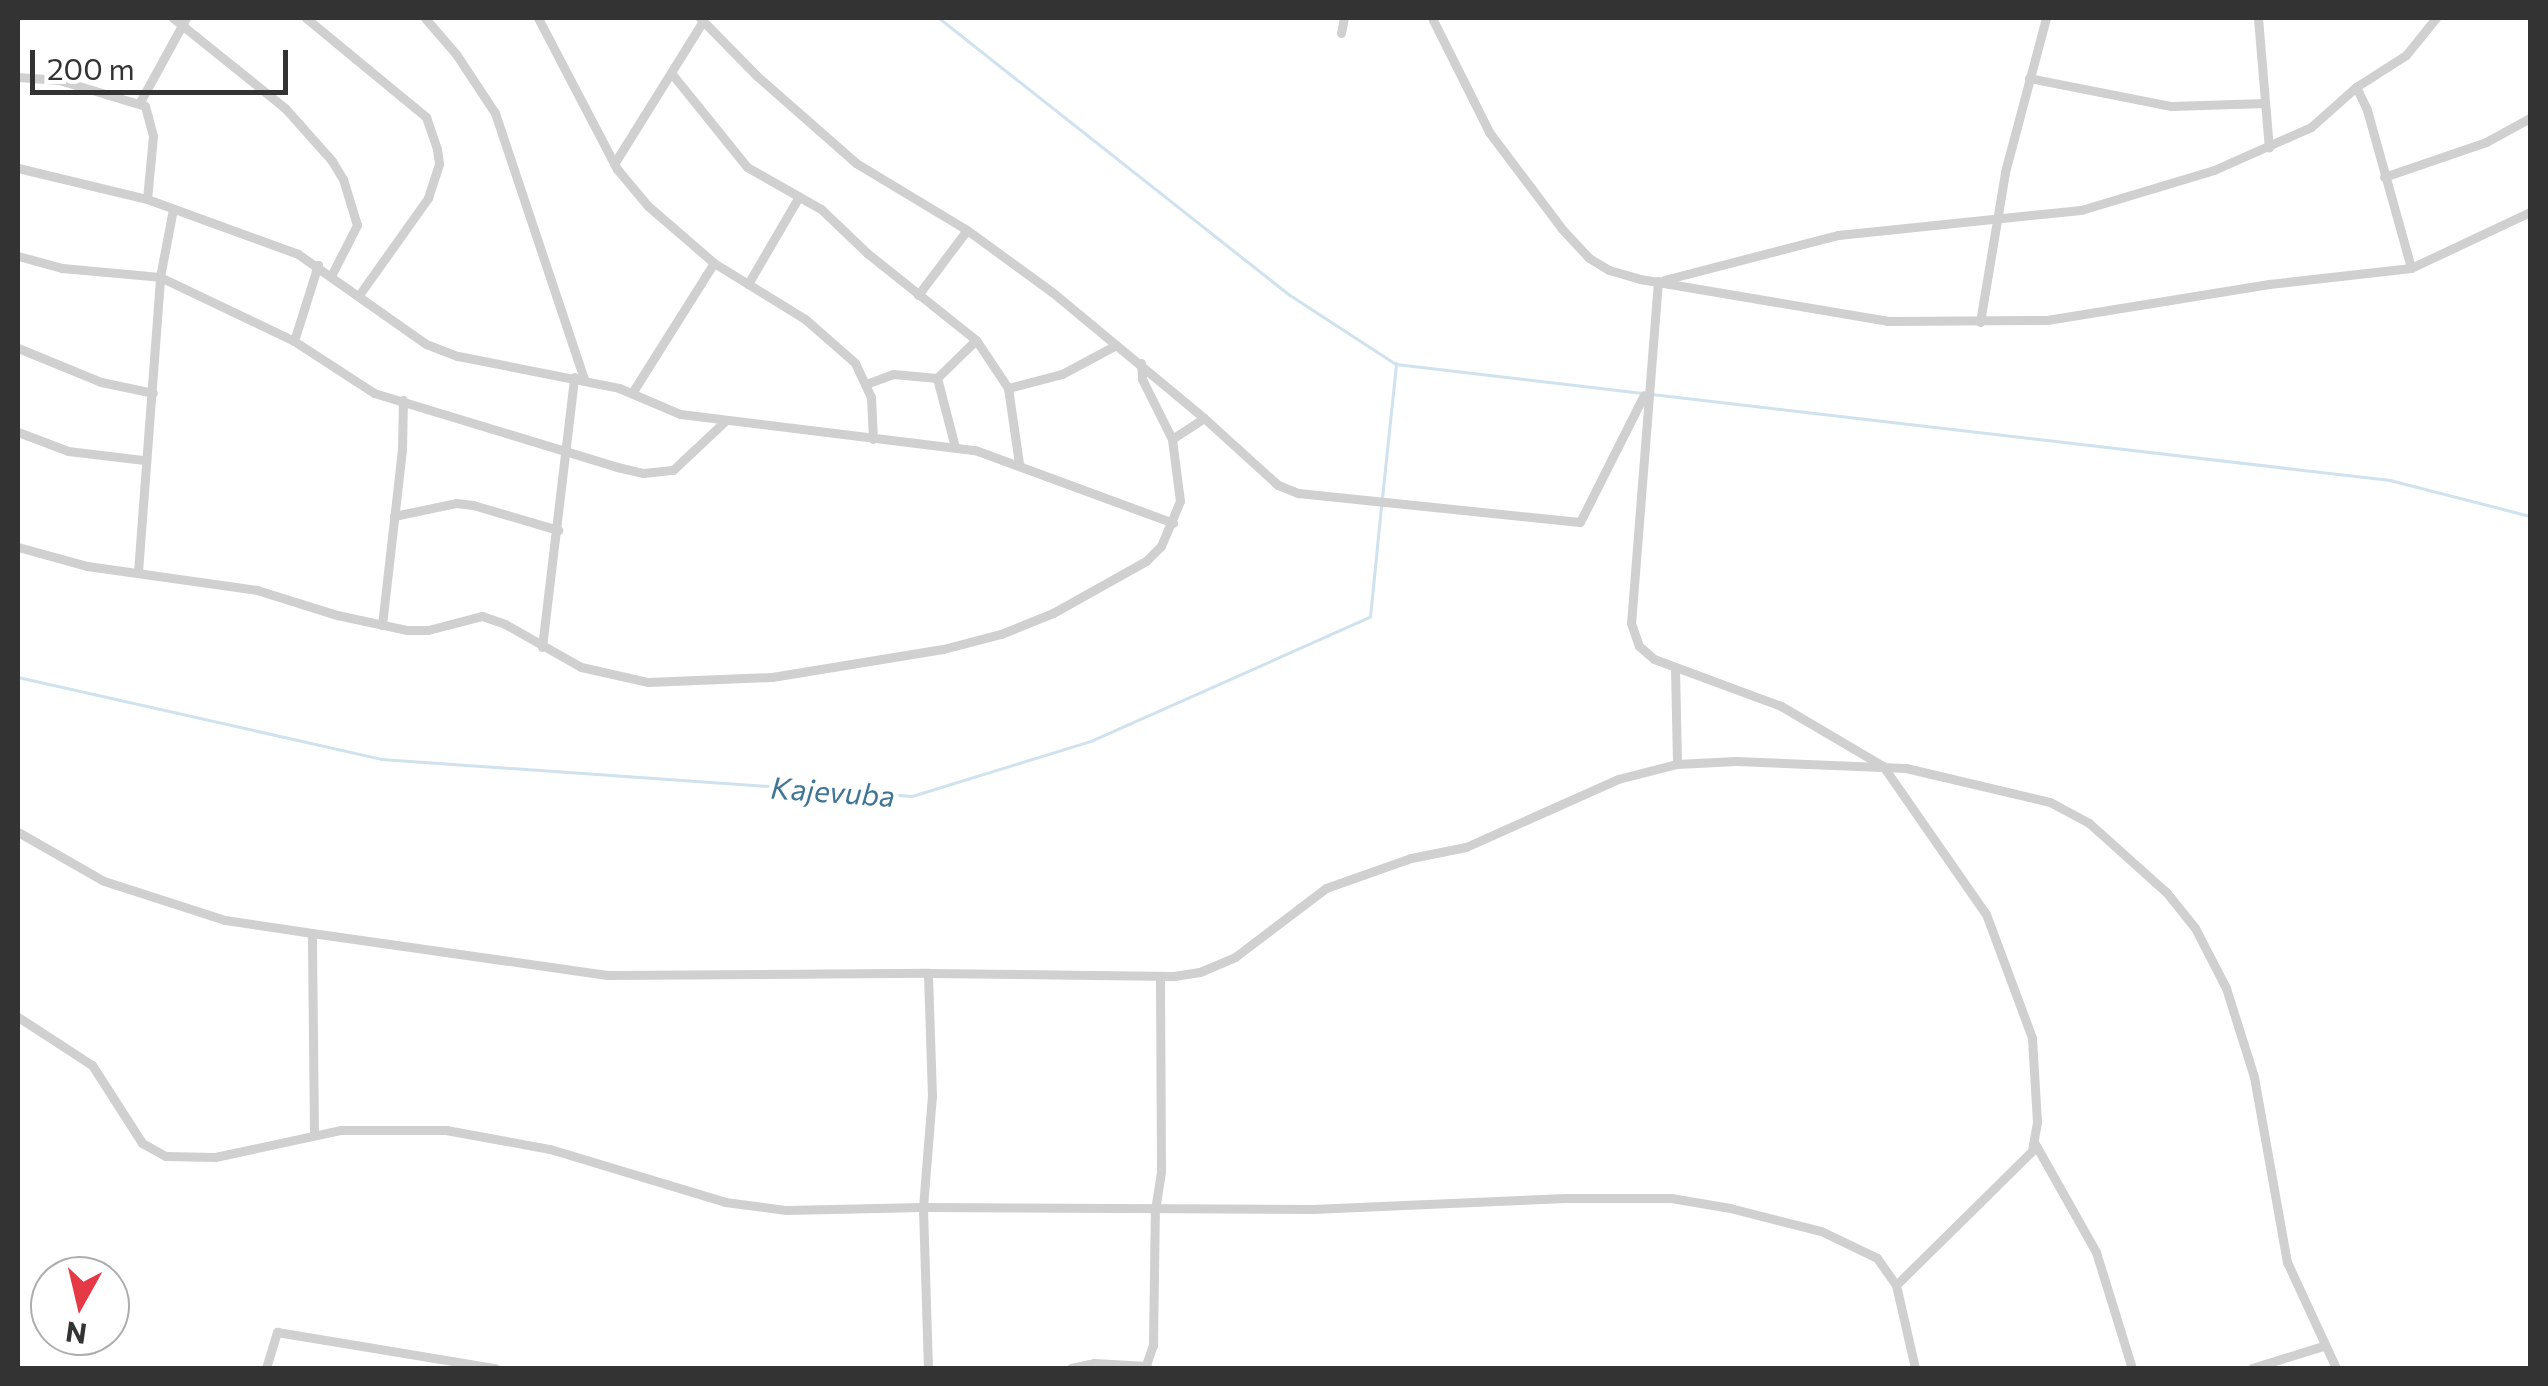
<!DOCTYPE html>
<html>
<head>
<meta charset="utf-8">
<style>
  body { margin:0 }
  #map { position:relative; width:2548px; height:1386px; overflow:hidden; background:#fff; font-family:Commissioner,sans-serif }
  div>[style] { position:absolute }
  .stream>* { height:2.5px; margin:-1.25px; padding:0 1.25px; transform-origin:1.25px; border-radius:1.25px; background:#cfe2ee }
  .street>* { height:9px; margin:-4.5px; padding:0 4.5px; transform-origin:4.5px; border-radius:4.5px; background:#d0d0d0 }
  span { translate:-50% -50%; white-space:nowrap; text-align:center; line-height:1.15; -webkit-text-stroke:10px #fff; paint-order:stroke }
  .water-label { font-size:30px; color:#3f7597; font-style:italic }
  .frame { position:absolute; inset:0; border:20px solid #333; pointer-events:none }
  .north { position:absolute; left:30px; top:1256px; width:100px; height:100px; box-sizing:border-box; background:#fff; border:2px solid #adadad; border-radius:50%; rotate:188deg; font-size:28px; font-weight:700; line-height:40px; text-align:center; color:#333 }
  .north::after { content:''; display:block; margin:auto; width:35px; height:45px; background:#e63946; clip-path:polygon(50% 0,100% 100%,50% 72%,0 100%) }
  .scale { position:absolute; left:30px; top:50px; width:258px; height:45px; box-sizing:border-box; border:5px solid #333; border-top:0; padding-left:12px; font-size:30px; line-height:35px; white-space:nowrap; color:#333; -webkit-text-stroke:8px #fff; paint-order:stroke }
</style>
</head>
<body>
<div id="map">
  <div class="stream">
    <i style="left:939px;top:18px;width:447px;rotate:38.3deg"></i>
    <i style="left:1290px;top:295px;width:126px;rotate:33.1deg"></i>
    <i style="left:1396px;top:364px;width:250px;rotate:6.7deg"></i>
    <i style="left:1652px;top:394px;width:743px;rotate:6.65deg"></i>
    <i style="left:2390px;top:480px;width:145px;rotate:14.4deg"></i>
    <i style="left:1382px;top:498px;width:135px;rotate:-84deg"></i>
    <i style="left:18px;top:677px;width:372px;rotate:12.7deg"></i>
    <i style="left:381px;top:759px;width:532px;rotate:3.99deg"></i>
    <i style="left:912px;top:796px;width:187px;rotate:-17.1deg"></i>
    <i style="left:1091px;top:741px;width:305px;rotate:-24deg"></i>
    <i style="left:1370px;top:617px;width:112px;rotate:-84.3deg"></i>
  </div>
  <div class="street">
    <i style="left:173px;top:18px;width:144px;rotate:38.8deg"></i>
    <i style="left:285px;top:108px;width:71px;rotate:48.4deg"></i>
    <i style="left:332px;top:161px;width:21px;rotate:59deg"></i>
    <i style="left:343px;top:179px;width:48px;rotate:73.1deg"></i>
    <i style="left:357px;top:225px;width:55px;rotate:117deg"></i>
    <i style="left:306px;top:18px;width:156px;rotate:39.5deg"></i>
    <i style="left:426px;top:117px;width:34px;rotate:71deg"></i>
    <i style="left:437px;top:149px;width:15px;rotate:82deg"></i>
    <i style="left:439px;top:164px;width:36px;rotate:108deg"></i>
    <i style="left:428px;top:198px;width:119px;rotate:125.4deg"></i>
    <i style="left:425px;top:18px;width:48px;rotate:49.3deg"></i>
    <i style="left:456px;top:54px;width:71px;rotate:56.5deg"></i>
    <i style="left:495px;top:113px;width:280px;rotate:71.5deg"></i>
    <i style="left:538px;top:18px;width:170px;rotate:62.4deg"></i>
    <i style="left:617px;top:169px;width:48px;rotate:50deg"></i>
    <i style="left:648px;top:206px;width:87px;rotate:40.8deg"></i>
    <i style="left:714px;top:263px;width:107px;rotate:31.6deg"></i>
    <i style="left:805px;top:319px;width:67px;rotate:41.3deg"></i>
    <i style="left:855px;top:363px;width:38px;rotate:65deg"></i>
    <i style="left:871px;top:397px;width:42px;rotate:87.3deg"></i>
    <i style="left:1432px;top:18px;width:127px;rotate:63.4deg"></i>
    <i style="left:1489px;top:132px;width:121px;rotate:53deg"></i>
    <i style="left:1562px;top:229px;width:40px;rotate:47deg"></i>
    <i style="left:1589px;top:258px;width:23px;rotate:31deg"></i>
    <i style="left:1609px;top:270px;width:32px;rotate:16deg"></i>
    <i style="left:1640px;top:279px;width:252px;rotate:9.6deg"></i>
    <i style="left:1888px;top:321px;width:159px;rotate:-0.4deg"></i>
    <i style="left:2047px;top:320px;width:225px;rotate:-9.2deg"></i>
    <i style="left:2269px;top:284px;width:143px;rotate:-6.4deg"></i>
    <i style="left:2411px;top:268px;width:132px;rotate:-25.2deg"></i>
    <i style="left:2258px;top:18px;width:130px;rotate:85.2deg"></i>
    <i style="left:1341px;top:33px;width:15px;rotate:-79deg"></i>
    <i style="left:672px;top:74px;width:119px;rotate:51.1deg"></i>
    <i style="left:747px;top:167px;width:85px;rotate:29.6deg"></i>
    <i style="left:821px;top:209px;width:64px;rotate:43.7deg"></i>
    <i style="left:867px;top:253px;width:139px;rotate:38.6deg"></i>
    <i style="left:976px;top:340px;width:58px;rotate:56.3deg"></i>
    <i style="left:1008px;top:388px;width:76px;rotate:81.7deg"></i>
    <i style="left:18px;top:77px;width:41px;rotate:4.2deg"></i>
    <i style="left:59px;top:80px;width:90px;rotate:16.8deg"></i>
    <i style="left:145px;top:106px;width:31px;rotate:75deg"></i>
    <i style="left:153px;top:136px;width:63px;rotate:95.4deg"></i>
    <i style="left:2029px;top:78px;width:145px;rotate:11.2deg"></i>
    <i style="left:2171px;top:106px;width:94px;rotate:-1.8deg"></i>
    <i style="left:2356px;top:87px;width:25px;rotate:64deg"></i>
    <i style="left:2367px;top:110px;width:164px;rotate:74.4deg"></i>
    <i style="left:140px;top:102px;width:96px;rotate:-61.3deg"></i>
    <i style="left:614px;top:164px;width:168px;rotate:-58.1deg"></i>
    <i style="left:18px;top:168px;width:133px;rotate:13.5deg"></i>
    <i style="left:147px;top:199px;width:161px;rotate:20deg"></i>
    <i style="left:298px;top:254px;width:156px;rotate:35.1deg"></i>
    <i style="left:426px;top:344px;width:34px;rotate:21deg"></i>
    <i style="left:458px;top:356px;width:164px;rotate:11.2deg"></i>
    <i style="left:619px;top:388px;width:66px;rotate:23.1deg"></i>
    <i style="left:680px;top:414px;width:297px;rotate:7deg"></i>
    <i style="left:975px;top:450px;width:211px;rotate:20.2deg"></i>
    <i style="left:2384px;top:177px;width:108px;rotate:-18.9deg"></i>
    <i style="left:2486px;top:142px;width:50px;rotate:-28.6deg"></i>
    <i style="left:18px;top:256px;width:46px;rotate:15.3deg"></i>
    <i style="left:62px;top:268px;width:98px;rotate:5.2deg"></i>
    <i style="left:160px;top:277px;width:148px;rotate:25.5deg"></i>
    <i style="left:294px;top:341px;width:95px;rotate:33deg"></i>
    <i style="left:374px;top:393px;width:254px;rotate:16.9deg"></i>
    <i style="left:617px;top:467px;width:27px;rotate:13deg"></i>
    <i style="left:643px;top:473px;width:30px;rotate:-6deg"></i>
    <i style="left:673px;top:470px;width:73px;rotate:-43.3deg"></i>
    <i style="left:1664px;top:280px;width:180px;rotate:-14.5deg"></i>
    <i style="left:1838px;top:235px;width:244px;rotate:-5.9deg"></i>
    <i style="left:2081px;top:210px;width:139px;rotate:-16.7deg"></i>
    <i style="left:2214px;top:170px;width:106px;rotate:-23.9deg"></i>
    <i style="left:2311px;top:127px;width:60px;rotate:-41.6deg"></i>
    <i style="left:2356px;top:87px;width:59px;rotate:-32.6deg"></i>
    <i style="left:2406px;top:55px;width:48px;rotate:-51deg"></i>
    <i style="left:1658px;top:281px;width:343px;rotate:94.5deg"></i>
    <i style="left:1631px;top:623px;width:24px;rotate:71deg"></i>
    <i style="left:1639px;top:646px;width:20px;rotate:41deg"></i>
    <i style="left:1654px;top:659px;width:135px;rotate:20.3deg"></i>
    <i style="left:1781px;top:706px;width:118px;rotate:30.5deg"></i>
    <i style="left:1883px;top:766px;width:180px;rotate:55.2deg"></i>
    <i style="left:1986px;top:914px;width:132px;rotate:69.6deg"></i>
    <i style="left:2032px;top:1038px;width:84px;rotate:86.6deg"></i>
    <i style="left:2037px;top:1122px;width:29px;rotate:100deg"></i>
    <i style="left:2032px;top:1151px;width:191px;rotate:135.4deg"></i>
    <i style="left:748px;top:284px;width:99px;rotate:-59.8deg"></i>
    <i style="left:918px;top:295px;width:81px;rotate:-53deg"></i>
    <i style="left:1980px;top:322px;width:152px;rotate:-80.5deg"></i>
    <i style="left:2005px;top:172px;width:159px;rotate:-75.1deg"></i>
    <i style="left:294px;top:341px;width:80px;rotate:-72.5deg"></i>
    <i style="left:18px;top:348px;width:90px;rotate:22.3deg"></i>
    <i style="left:101px;top:382px;width:53px;rotate:11.9deg"></i>
    <i style="left:1141px;top:363px;width:16px;rotate:86deg"></i>
    <i style="left:1142px;top:379px;width:67px;rotate:63.4deg"></i>
    <i style="left:937px;top:378px;width:54px;rotate:-44.3deg"></i>
    <i style="left:866px;top:384px;width:29px;rotate:-20deg"></i>
    <i style="left:893px;top:374px;width:44px;rotate:5.2deg"></i>
    <i style="left:937px;top:378px;width:71px;rotate:75.4deg"></i>
    <i style="left:1008px;top:388px;width:56px;rotate:-14.5deg"></i>
    <i style="left:1062px;top:374px;width:61px;rotate:-28.2deg"></i>
    <i style="left:632px;top:393px;width:154px;rotate:-57.8deg"></i>
    <i style="left:1204px;top:418px;width:100px;rotate:42.2deg"></i>
    <i style="left:1278px;top:485px;width:22px;rotate:22deg"></i>
    <i style="left:1298px;top:493px;width:283px;rotate:5.9deg"></i>
    <i style="left:1580px;top:522px;width:142px;rotate:-63.3deg"></i>
    <i style="left:18px;top:432px;width:53px;rotate:20.8deg"></i>
    <i style="left:68px;top:451px;width:77px;rotate:6.8deg"></i>
    <i style="left:394px;top:516px;width:63px;rotate:-11.8deg"></i>
    <i style="left:456px;top:503px;width:17px;rotate:7deg"></i>
    <i style="left:473px;top:505px;width:89px;rotate:16.4deg"></i>
    <i style="left:18px;top:547px;width:72px;rotate:15.4deg"></i>
    <i style="left:87px;top:566px;width:172px;rotate:8deg"></i>
    <i style="left:257px;top:590px;width:84px;rotate:17.4deg"></i>
    <i style="left:337px;top:615px;width:72px;rotate:12.1deg"></i>
    <i style="left:407px;top:630px;width:21px"></i>
    <i style="left:428px;top:630px;width:56px;rotate:-14.5deg"></i>
    <i style="left:482px;top:616px;width:24px;rotate:19deg"></i>
    <i style="left:505px;top:624px;width:87px;rotate:29.5deg"></i>
    <i style="left:581px;top:667px;width:69px;rotate:12.6deg"></i>
    <i style="left:648px;top:682px;width:124px;rotate:-2.3deg"></i>
    <i style="left:772px;top:677px;width:173px;rotate:-9.3deg"></i>
    <i style="left:943px;top:649px;width:60px;rotate:-14.5deg"></i>
    <i style="left:1001px;top:634px;width:56px;rotate:-22deg"></i>
    <i style="left:1053px;top:613px;width:107px;rotate:-29.2deg"></i>
    <i style="left:1146px;top:561px;width:21px;rotate:-45deg"></i>
    <i style="left:1161px;top:546px;width:49px;rotate:-67.1deg"></i>
    <i style="left:1180px;top:501px;width:63px;rotate:-97.4deg"></i>
    <i style="left:1172px;top:439px;width:38px;rotate:-33deg"></i>
    <i style="left:1204px;top:418px;width:197px;rotate:-140.3deg"></i>
    <i style="left:1052px;top:292px;width:105px;rotate:-143.9deg"></i>
    <i style="left:967px;top:230px;width:130px;rotate:-148.9deg"></i>
    <i style="left:856px;top:163px;width:132px;rotate:-138.7deg"></i>
    <i style="left:757px;top:76px;width:81px;rotate:-134.5deg"></i>
    <i style="left:138px;top:572px;width:296px;rotate:-85.7deg"></i>
    <i style="left:160px;top:277px;width:69px;rotate:-79.2deg"></i>
    <i style="left:382px;top:625px;width:176px;rotate:-83.5deg"></i>
    <i style="left:402px;top:450px;width:50px;rotate:-88.9deg"></i>
    <i style="left:542px;top:647px;width:272px;rotate:-83.2deg"></i>
    <i style="left:1675px;top:667px;width:97px;rotate:88.8deg"></i>
    <i style="left:18px;top:832px;width:99px;rotate:29.7deg"></i>
    <i style="left:104px;top:881px;width:127px;rotate:17.9deg"></i>
    <i style="left:225px;top:920px;width:88px;rotate:8.5deg"></i>
    <i style="left:18px;top:1017px;width:88px;rotate:33deg"></i>
    <i style="left:92px;top:1065px;width:93px;rotate:57.3deg"></i>
    <i style="left:142px;top:1143px;width:26px;rotate:29deg"></i>
    <i style="left:165px;top:1156px;width:50px;rotate:1.1deg"></i>
    <i style="left:215px;top:1157px;width:129px;rotate:-12.1deg"></i>
    <i style="left:341px;top:1130px;width:105px"></i>
    <i style="left:446px;top:1130px;width:106px;rotate:10.4deg"></i>
    <i style="left:550px;top:1149px;width:183px;rotate:16.8deg"></i>
    <i style="left:725px;top:1202px;width:62px;rotate:7.5deg"></i>
    <i style="left:786px;top:1210px;width:137px;rotate:-1.3deg"></i>
    <i style="left:923px;top:1207px;width:389px;rotate:0.3deg"></i>
    <i style="left:1312px;top:1209px;width:254px;rotate:-2.5deg"></i>
    <i style="left:1566px;top:1198px;width:105px"></i>
    <i style="left:1671px;top:1198px;width:60px;rotate:9.6deg"></i>
    <i style="left:1730px;top:1208px;width:94px;rotate:14.2deg"></i>
    <i style="left:1821px;top:1231px;width:62px;rotate:25.7deg"></i>
    <i style="left:1877px;top:1258px;width:33px;rotate:55deg"></i>
    <i style="left:1896px;top:1285px;width:85px;rotate:77.1deg"></i>
    <i style="left:314px;top:1134px;width:201px;rotate:-90.6deg"></i>
    <i style="left:312px;top:933px;width:298px;rotate:8.1deg"></i>
    <i style="left:607px;top:975px;width:321px;rotate:-0.4deg"></i>
    <i style="left:2034px;top:1142px;width:126px;rotate:60.6deg"></i>
    <i style="left:2096px;top:1252px;width:121px;rotate:72.8deg"></i>
    <i style="left:266px;top:1368px;width:38px;rotate:-73deg"></i>
    <i style="left:277px;top:1332px;width:221px;rotate:9.4deg"></i>
    <i style="left:928px;top:1368px;width:161px;rotate:-91.8deg"></i>
    <i style="left:923px;top:1207px;width:111px;rotate:-85.4deg"></i>
    <i style="left:932px;top:1096px;width:123px;rotate:-91.9deg"></i>
    <i style="left:928px;top:973px;width:246px;rotate:0.7deg"></i>
    <i style="left:1174px;top:976px;width:26px;rotate:-9deg"></i>
    <i style="left:1200px;top:972px;width:38px;rotate:-23deg"></i>
    <i style="left:1235px;top:957px;width:114px;rotate:-37.2deg"></i>
    <i style="left:1326px;top:888px;width:90px;rotate:-19.4deg"></i>
    <i style="left:1411px;top:858px;width:56px;rotate:-11.3deg"></i>
    <i style="left:1466px;top:847px;width:167px;rotate:-24.1deg"></i>
    <i style="left:1618px;top:779px;width:61px;rotate:-14.3deg"></i>
    <i style="left:1677px;top:764px;width:59px;rotate:-2.9deg"></i>
    <i style="left:1736px;top:761px;width:170px;rotate:2.4deg"></i>
    <i style="left:1906px;top:768px;width:148px;rotate:13.3deg"></i>
    <i style="left:2050px;top:802px;width:44px;rotate:28.3deg"></i>
    <i style="left:2089px;top:823px;width:105px;rotate:41.9deg"></i>
    <i style="left:2167px;top:893px;width:45px;rotate:51.3deg"></i>
    <i style="left:2195px;top:928px;width:68px;rotate:62.7deg"></i>
    <i style="left:2226px;top:988px;width:93px;rotate:72.5deg"></i>
    <i style="left:2254px;top:1077px;width:188px;rotate:79.9deg"></i>
    <i style="left:2287px;top:1262px;width:117px;rotate:65.2deg"></i>
    <i style="left:1071px;top:1368px;width:24px;rotate:-12deg"></i>
    <i style="left:1094px;top:1363px;width:53px;rotate:3.2deg"></i>
    <i style="left:1145px;top:1368px;width:24px;rotate:-71deg"></i>
    <i style="left:1153px;top:1345px;width:135px;rotate:-89.2deg"></i>
    <i style="left:1155px;top:1210px;width:38px;rotate:-81deg"></i>
    <i style="left:1161px;top:1172px;width:196px;rotate:-90.3deg"></i>
    <i style="left:2252px;top:1368px;width:74px;rotate:-17.2deg"></i>
  </div>
  <div class="water-label">
    <span style="left:833px;top:791px;rotate:4deg">Kajevuba</span>
  </div>
  <div class="frame"></div>
  <div class="north">N</div>
  <div class="scale">200 m</div>
</div>
</body>
</html>
